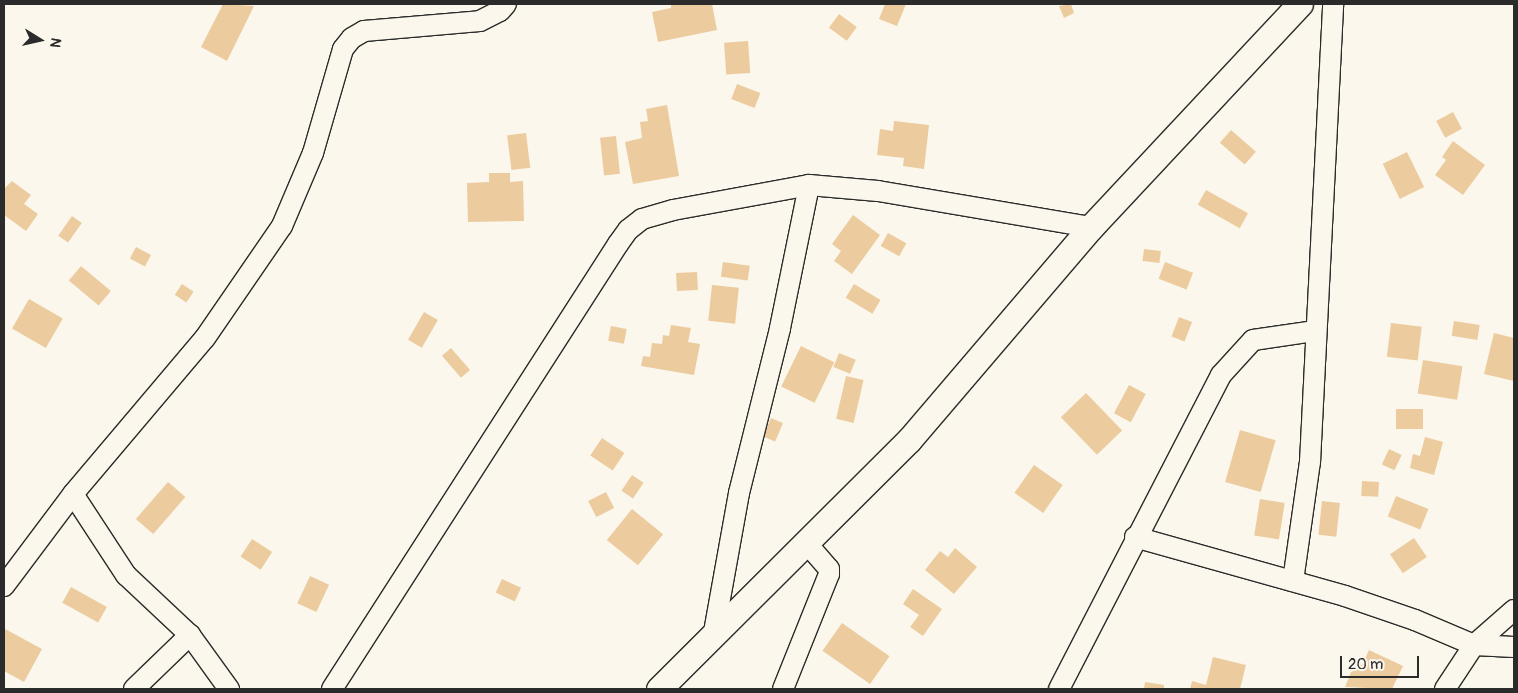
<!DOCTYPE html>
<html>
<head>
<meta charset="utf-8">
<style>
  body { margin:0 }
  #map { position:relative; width:1518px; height:693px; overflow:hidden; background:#fbf7ec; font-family:Pangolin,sans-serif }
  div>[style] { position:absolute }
  .building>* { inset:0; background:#eccc9e; transform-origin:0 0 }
  .roads { filter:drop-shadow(1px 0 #2b2b2b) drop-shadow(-1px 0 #2b2b2b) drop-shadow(0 1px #2b2b2b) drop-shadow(0 -1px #2b2b2b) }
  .minor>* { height:20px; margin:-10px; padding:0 10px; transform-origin:10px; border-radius:10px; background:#fbf7ec }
  .tertiary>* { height:25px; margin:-12.5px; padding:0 12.5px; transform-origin:12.5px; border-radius:12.5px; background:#fbf7ec }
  span { translate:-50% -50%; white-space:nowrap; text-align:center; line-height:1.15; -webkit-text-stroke:4px #fbf7ec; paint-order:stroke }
  .frame { position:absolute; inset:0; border:5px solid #2b2b2b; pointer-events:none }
  .north { position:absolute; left:15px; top:15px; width:50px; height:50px; -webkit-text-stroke:4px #fbf7ec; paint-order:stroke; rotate:100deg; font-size:14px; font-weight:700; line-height:20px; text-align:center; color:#2b2b2b }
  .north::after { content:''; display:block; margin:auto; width:18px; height:22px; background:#2b2b2b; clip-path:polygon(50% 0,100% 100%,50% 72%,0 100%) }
  .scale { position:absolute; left:1340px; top:656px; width:79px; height:22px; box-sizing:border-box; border:2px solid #2b2b2b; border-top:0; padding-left:6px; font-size:15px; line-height:18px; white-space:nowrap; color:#2b2b2b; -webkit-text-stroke:4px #fbf7ec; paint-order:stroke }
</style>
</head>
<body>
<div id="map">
  <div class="building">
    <i style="clip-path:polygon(223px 4px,254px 6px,227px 61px,201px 47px)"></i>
    <i style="clip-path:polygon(671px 4px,712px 4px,717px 30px,658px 42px,652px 12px,671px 8px)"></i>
    <i style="clip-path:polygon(885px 4px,906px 4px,897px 26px,879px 19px)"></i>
    <i style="clip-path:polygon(1071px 4px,1074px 13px,1064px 18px,1059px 6px)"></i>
    <i style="left:839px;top:14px;width:22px;height:17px;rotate:36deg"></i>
    <i style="left:748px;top:41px;width:32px;height:24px;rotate:86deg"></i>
    <i style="left:737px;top:84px;width:25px;height:16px;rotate:21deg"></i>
    <i style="clip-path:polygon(667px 105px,679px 176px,633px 184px,625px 142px,642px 138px,640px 122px,648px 121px,646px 109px)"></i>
    <i style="left:1453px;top:112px;width:19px;height:19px;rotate:62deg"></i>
    <i style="clip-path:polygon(894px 121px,929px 125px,924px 169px,903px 166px,904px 158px,877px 155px,880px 129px,893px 131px)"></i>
    <i style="left:1231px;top:130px;width:33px;height:17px;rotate:41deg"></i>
    <i style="left:526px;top:133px;width:35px;height:19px;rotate:83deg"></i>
    <i style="left:616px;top:136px;width:38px;height:16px;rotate:84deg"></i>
    <i style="clip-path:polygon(1453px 141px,1485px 165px,1463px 195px,1435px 175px,1446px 160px,1442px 157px)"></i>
    <i style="left:1407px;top:152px;width:39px;height:27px;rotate:64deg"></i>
    <i style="clip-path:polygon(489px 173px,510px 173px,510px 182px,523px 181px,524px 221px,468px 222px,467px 183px,489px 182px)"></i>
    <i style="clip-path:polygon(12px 181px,31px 195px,24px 204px,38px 214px,26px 231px,4px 215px,4px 189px)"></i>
    <i style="left:1206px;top:190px;width:48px;height:17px;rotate:29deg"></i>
    <i style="clip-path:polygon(853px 215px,880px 235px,852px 274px,834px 261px,841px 251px,832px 244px)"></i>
    <i style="left:72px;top:216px;width:12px;height:24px;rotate:35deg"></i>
    <i style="left:888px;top:233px;width:21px;height:15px;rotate:29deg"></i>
    <i style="left:136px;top:247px;width:17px;height:13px;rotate:28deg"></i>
    <i style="left:1144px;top:249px;width:17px;height:12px;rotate:7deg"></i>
    <i style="left:723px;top:262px;width:27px;height:15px;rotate:8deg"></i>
    <i style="left:1165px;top:262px;width:30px;height:18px;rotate:21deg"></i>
    <i style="left:81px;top:266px;width:39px;height:19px;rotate:40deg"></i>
    <i style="left:697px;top:272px;width:18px;height:21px;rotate:87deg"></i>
    <i style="left:182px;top:284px;width:14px;height:13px;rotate:34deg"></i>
    <i style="left:854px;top:284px;width:31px;height:16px;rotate:31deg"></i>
    <i style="left:712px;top:285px;width:27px;height:36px;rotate:6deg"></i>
    <i style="left:29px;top:299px;width:39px;height:34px;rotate:30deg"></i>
    <i style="left:424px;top:312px;width:16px;height:32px;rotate:30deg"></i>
    <i style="left:1179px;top:317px;width:14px;height:21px;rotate:21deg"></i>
    <i style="left:1454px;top:321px;width:26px;height:15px;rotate:9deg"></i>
    <i style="left:1391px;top:323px;width:31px;height:34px;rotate:7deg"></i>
    <i style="clip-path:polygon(671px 325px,691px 328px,688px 342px,700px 344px,694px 375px,641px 366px,643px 356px,650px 357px,652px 343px,662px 344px,663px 335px,669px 336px)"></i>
    <i style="left:611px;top:326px;width:16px;height:15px;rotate:11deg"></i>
    <i style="clip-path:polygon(1494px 333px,1514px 338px,1514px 381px,1484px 374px)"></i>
    <i style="left:801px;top:346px;width:37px;height:45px;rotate:26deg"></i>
    <i style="left:451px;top:348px;width:29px;height:12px;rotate:49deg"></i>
    <i style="left:839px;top:353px;width:18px;height:15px;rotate:22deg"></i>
    <i style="left:1423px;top:360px;width:40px;height:34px;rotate:9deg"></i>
    <i style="left:846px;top:376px;width:18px;height:44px;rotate:13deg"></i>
    <i style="left:1129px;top:385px;width:19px;height:32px;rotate:28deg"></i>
    <i style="left:1086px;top:393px;width:52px;height:35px;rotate:46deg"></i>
    <i style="left:1396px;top:409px;width:27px;height:20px"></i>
    <i style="left:771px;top:418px;width:13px;height:20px;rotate:23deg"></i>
    <i style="left:1240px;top:430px;width:37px;height:54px;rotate:16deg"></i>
    <i style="clip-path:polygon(1425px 437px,1443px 442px,1434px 475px,1410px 468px,1413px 454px,1420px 456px)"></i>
    <i style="left:602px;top:438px;width:27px;height:21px;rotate:34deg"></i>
    <i style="left:1389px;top:449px;width:14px;height:17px;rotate:25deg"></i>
    <i style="left:1034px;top:465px;width:35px;height:34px;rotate:35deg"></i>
    <i style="left:632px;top:475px;width:14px;height:19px;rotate:34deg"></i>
    <i style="left:1362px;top:481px;width:17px;height:15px;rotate:3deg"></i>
    <i style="left:168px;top:482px;width:23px;height:49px;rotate:41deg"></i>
    <i style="left:606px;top:492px;width:18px;height:20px;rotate:63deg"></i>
    <i style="left:1396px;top:496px;width:35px;height:22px;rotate:22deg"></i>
    <i style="left:1260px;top:499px;width:25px;height:37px;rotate:9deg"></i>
    <i style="left:1322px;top:501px;width:18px;height:34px;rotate:6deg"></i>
    <i style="left:632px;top:509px;width:40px;height:40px;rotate:39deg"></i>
    <i style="left:1414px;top:538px;width:23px;height:29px;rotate:56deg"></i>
    <i style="left:252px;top:539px;width:24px;height:21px;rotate:33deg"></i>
    <i style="clip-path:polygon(955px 548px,977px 567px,954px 594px,925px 570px,940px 551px,948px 557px)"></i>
    <i style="left:310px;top:576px;width:21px;height:30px;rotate:25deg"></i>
    <i style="left:502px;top:579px;width:21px;height:15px;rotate:25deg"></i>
    <i style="left:71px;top:587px;width:41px;height:18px;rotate:29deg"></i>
    <i style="clip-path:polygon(913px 589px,942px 609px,923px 636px,910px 627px,919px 615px,903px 604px)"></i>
    <i style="left:842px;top:623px;width:58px;height:34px;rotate:35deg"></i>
    <i style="clip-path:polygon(5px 629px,42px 649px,24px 682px,4px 671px)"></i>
    <i style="clip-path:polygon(1369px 650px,1403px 666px,1392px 689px,1345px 687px,1355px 662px,1362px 665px)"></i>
    <i style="clip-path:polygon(1213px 657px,1246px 665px,1240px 689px,1190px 689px,1192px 681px,1206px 685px)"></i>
    <i style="clip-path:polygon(1145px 682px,1164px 685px,1164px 689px,1144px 689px)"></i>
  </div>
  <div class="roads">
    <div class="minor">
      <i style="left:73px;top:494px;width:97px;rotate:56.8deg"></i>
      <i style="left:126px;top:575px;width:88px;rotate:43.2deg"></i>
      <i style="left:190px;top:635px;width:67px;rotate:54.2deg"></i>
      <i style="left:1135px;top:537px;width:218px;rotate:15.7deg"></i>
      <i style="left:1345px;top:596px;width:74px;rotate:18.9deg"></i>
      <i style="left:1415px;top:620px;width:64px;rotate:23deg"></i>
      <i style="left:1474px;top:645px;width:40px;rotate:2.9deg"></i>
      <i style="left:1293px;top:581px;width:120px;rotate:-81.9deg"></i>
      <i style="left:1310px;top:462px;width:459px;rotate:-87.1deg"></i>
      <i style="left:4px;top:586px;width:115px;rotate:-53.1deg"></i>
      <i style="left:73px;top:494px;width:204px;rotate:-49.8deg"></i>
      <i style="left:205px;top:338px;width:136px;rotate:-55.5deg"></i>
      <i style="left:282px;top:226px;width:79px;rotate:-67deg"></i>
      <i style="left:313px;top:153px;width:108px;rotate:-73.9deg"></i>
      <i style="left:343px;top:49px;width:14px;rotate:-51deg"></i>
      <i style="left:352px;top:38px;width:14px;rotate:-30deg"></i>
      <i style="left:364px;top:31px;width:116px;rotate:-4.9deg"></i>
      <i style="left:480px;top:21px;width:22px;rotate:-27deg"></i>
      <i style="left:500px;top:11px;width:9px;rotate:-49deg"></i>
      <i style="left:714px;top:632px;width:141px;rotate:-79.8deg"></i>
      <i style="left:739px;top:493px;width:170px;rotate:-76deg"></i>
      <i style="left:780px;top:328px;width:146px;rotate:-78.5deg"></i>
      <i style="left:134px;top:689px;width:78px;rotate:-44deg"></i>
      <i style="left:332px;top:689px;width:529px;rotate:-57.27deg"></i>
      <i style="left:618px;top:244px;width:17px;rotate:-54deg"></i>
      <i style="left:628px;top:230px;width:18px;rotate:-38deg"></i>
      <i style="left:642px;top:219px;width:32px;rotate:-16deg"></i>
      <i style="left:673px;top:210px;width:138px;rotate:-10.4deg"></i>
      <i style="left:809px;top:185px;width:69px;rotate:5deg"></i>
      <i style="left:878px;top:191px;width:216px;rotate:9.6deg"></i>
      <i style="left:783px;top:689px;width:124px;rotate:-68.2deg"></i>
      <i style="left:829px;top:574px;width:5px;rotate:-90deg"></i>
      <i style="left:829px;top:569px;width:35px;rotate:-131deg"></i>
      <i style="left:1059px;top:689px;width:353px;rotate:-62.7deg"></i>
      <i style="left:1221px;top:375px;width:47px;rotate:-47.6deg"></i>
      <i style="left:1253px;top:340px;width:63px;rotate:-8.3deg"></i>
      <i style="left:1445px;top:689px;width:53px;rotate:-56.6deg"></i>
      <i style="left:1474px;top:645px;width:53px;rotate:-41.2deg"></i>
    </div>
    <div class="tertiary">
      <i style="left:659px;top:689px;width:353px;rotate:-44.9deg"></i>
      <i style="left:909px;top:440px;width:280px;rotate:-49.5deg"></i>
      <i style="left:1091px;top:227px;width:306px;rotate:-46.9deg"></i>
    </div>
  </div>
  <div class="frame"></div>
  <div class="north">N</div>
  <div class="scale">20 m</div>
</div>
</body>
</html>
